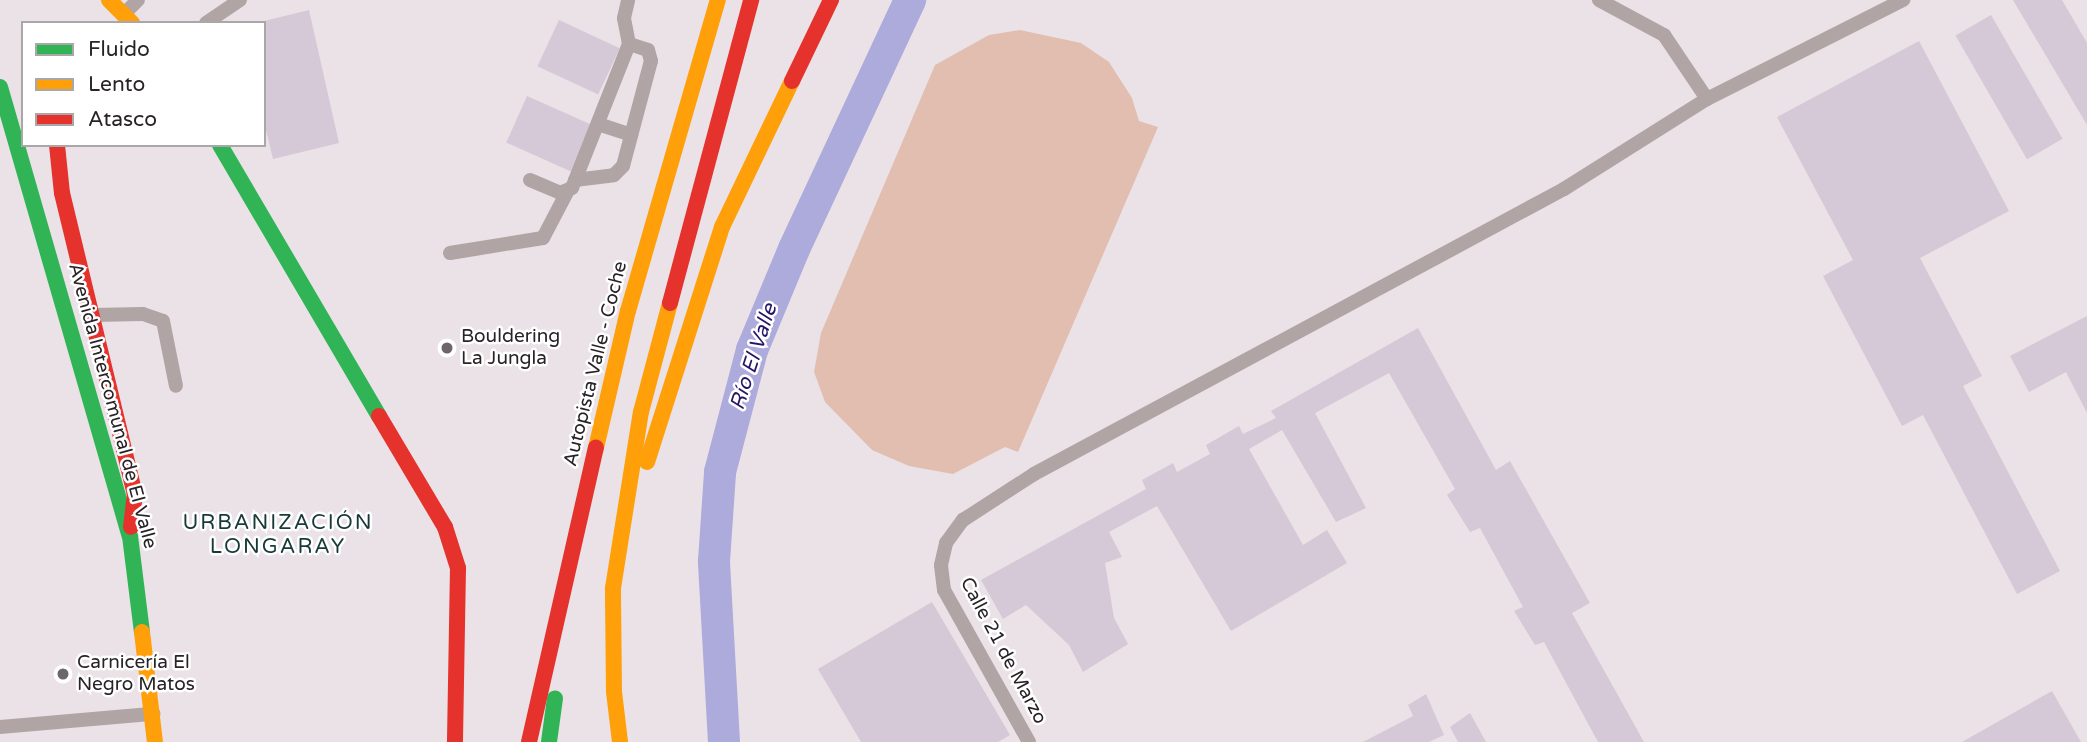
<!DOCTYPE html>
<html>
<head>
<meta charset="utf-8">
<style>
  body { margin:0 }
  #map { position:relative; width:2087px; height:742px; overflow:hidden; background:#eae2e6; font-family:"Varela Round",sans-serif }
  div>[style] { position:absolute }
  .green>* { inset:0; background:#e2beb0 }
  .river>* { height:32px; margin:-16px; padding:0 16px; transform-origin:16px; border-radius:16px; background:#adaadc }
  .building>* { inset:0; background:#d5c9d7; transform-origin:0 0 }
  .street>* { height:14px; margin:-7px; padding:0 7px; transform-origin:7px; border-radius:7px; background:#b0a4a5 }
  .fast>* { height:16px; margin:-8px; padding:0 8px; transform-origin:8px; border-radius:8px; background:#30b455 }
  .slow>* { height:16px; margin:-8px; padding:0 8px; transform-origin:8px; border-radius:8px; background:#ff9f0a }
  .jam>* { height:16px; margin:-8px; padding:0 8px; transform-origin:8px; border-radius:8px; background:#e5322d }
  .dots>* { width:19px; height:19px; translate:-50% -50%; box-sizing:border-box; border:4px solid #fff; border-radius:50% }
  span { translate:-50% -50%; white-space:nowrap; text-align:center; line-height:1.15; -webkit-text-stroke:5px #fff; paint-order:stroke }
  .poi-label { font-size:19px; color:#282326 }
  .left { translate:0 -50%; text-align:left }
  .street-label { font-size:19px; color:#282326 }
  .water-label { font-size:21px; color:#261566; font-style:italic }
  .neighbourhood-label { font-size:21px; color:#173a38; letter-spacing:2px }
  .legend { position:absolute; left:21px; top:21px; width:245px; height:126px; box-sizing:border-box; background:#fff; border:2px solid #a9a7a8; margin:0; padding:9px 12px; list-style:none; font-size:21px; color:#282326 }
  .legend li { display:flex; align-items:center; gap:14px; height:35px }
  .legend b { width:35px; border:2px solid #a9a7a8 }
</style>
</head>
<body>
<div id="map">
  <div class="green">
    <i style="clip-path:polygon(1020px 30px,1081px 43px,1109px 62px,1132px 98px,1139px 121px,1158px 127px,1018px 452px,1005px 447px,953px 474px,909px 466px,872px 450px,825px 402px,814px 372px,821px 333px,935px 65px,989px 35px)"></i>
  </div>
  <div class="river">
    <i style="left:724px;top:742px;width:181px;rotate:-93.2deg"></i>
    <i style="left:714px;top:561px;width:89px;rotate:-86.1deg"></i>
    <i style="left:720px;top:472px;width:126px;rotate:-75.3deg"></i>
    <i style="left:752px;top:350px;width:109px;rotate:-67.4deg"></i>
    <i style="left:794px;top:249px;width:275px;rotate:-65deg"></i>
  </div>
  <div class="building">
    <i style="clip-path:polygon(2013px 0,2062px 0,2087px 43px,2087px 125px)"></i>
    <i style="clip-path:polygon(309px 10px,339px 143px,273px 159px,264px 122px,264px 21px)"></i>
    <i style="left:1991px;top:15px;width:143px;height:41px;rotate:60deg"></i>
    <i style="left:559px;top:20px;width:67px;height:51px;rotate:25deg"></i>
    <i style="clip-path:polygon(1919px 41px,2009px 211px,1920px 258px,1982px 376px,1963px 386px,2060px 571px,2017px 594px,1923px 415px,1902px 426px,1823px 276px,1853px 260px,1777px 117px)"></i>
    <i style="left:527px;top:96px;width:72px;height:51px;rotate:24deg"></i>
    <i style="clip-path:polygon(2087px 316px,2087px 413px,2066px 372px,2029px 392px,2010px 356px)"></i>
    <i style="clip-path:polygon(1418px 328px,1496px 470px,1510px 461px,1590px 603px,1572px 613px,1644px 742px,1598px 742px,1544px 642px,1535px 645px,1514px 611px,1523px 607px,1480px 528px,1470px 532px,1447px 495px,1455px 489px,1389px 373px,1315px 413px,1366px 508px,1336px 522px,1282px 430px,1249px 449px,1303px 545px,1327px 530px,1347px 563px,1231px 631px,1157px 506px,1109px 532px,1122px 557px,1105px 563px,1114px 618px,1128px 644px,1083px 672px,1069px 645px,1026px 605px,1003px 619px,981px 580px,1146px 489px,1142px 480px,1173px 463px,1177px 472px,1210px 454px,1206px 445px,1239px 426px,1243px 434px,1276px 418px,1271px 411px)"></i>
    <i style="clip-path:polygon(932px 602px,1010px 735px,998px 742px,861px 742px,818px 669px)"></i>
    <i style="clip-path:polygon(2052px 691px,2081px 742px,1962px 742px)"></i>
    <i style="clip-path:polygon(1426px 694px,1444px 735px,1429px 742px,1363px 742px,1413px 716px,1408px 705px)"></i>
    <i style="clip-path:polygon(1470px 713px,1486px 742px,1458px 742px,1450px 727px)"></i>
  </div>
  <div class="street">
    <i style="left:1599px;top:0;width:74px;rotate:28.3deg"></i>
    <i style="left:1664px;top:35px;width:77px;rotate:56.1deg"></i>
    <i style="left:123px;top:15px;width:21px;rotate:-45deg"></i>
    <i style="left:206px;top:23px;width:41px;rotate:-34.1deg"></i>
    <i style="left:598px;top:124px;width:35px;rotate:18deg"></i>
    <i style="left:530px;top:180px;width:33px;rotate:23deg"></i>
    <i style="left:560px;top:193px;width:13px;rotate:-23deg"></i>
    <i style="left:572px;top:188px;width:155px;rotate:-68.4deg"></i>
    <i style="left:629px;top:44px;width:26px;rotate:-101deg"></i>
    <i style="left:624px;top:18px;width:18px;rotate:-77deg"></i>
    <i style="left:575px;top:180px;width:39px;rotate:-7deg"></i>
    <i style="left:614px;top:175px;width:13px;rotate:-45deg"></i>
    <i style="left:623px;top:166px;width:109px;rotate:-75.1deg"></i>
    <i style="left:651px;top:61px;width:11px;rotate:-105deg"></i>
    <i style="left:648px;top:50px;width:20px;rotate:-162deg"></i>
    <i style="left:450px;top:253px;width:94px;rotate:-9.2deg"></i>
    <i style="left:543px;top:238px;width:52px;rotate:-62.4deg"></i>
    <i style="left:93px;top:315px;width:50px;rotate:-1.1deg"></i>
    <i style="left:143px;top:314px;width:21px;rotate:19deg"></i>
    <i style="left:163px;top:321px;width:66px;rotate:78.7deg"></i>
    <i style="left:0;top:727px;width:154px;rotate:-4.9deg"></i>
    <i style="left:1029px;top:742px;width:174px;rotate:-119.2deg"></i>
    <i style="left:944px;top:590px;width:25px;rotate:-97deg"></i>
    <i style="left:941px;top:565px;width:23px;rotate:-77deg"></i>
    <i style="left:946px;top:543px;width:29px;rotate:-54deg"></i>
    <i style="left:963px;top:520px;width:85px;rotate:-32.9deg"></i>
    <i style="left:1034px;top:474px;width:602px;rotate:-28.27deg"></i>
    <i style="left:1564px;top:189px;width:169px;rotate:-32.2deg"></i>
    <i style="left:1707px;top:99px;width:220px;rotate:-26.8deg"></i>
  </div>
  <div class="fast">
    <i style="left:0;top:87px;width:467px;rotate:73.9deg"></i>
    <i style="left:130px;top:536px;width:97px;rotate:82.9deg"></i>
    <i style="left:220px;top:145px;width:314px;rotate:59.6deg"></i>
    <i style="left:549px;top:742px;width:44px;rotate:-82.2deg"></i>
  </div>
  <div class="slow">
    <i style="left:109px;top:0;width:33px;rotate:45deg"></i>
    <i style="left:596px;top:448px;width:141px;rotate:-76.9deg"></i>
    <i style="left:628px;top:311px;width:324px;rotate:-73.9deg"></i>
    <i style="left:647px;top:462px;width:247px;rotate:-72.3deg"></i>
    <i style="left:722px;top:227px;width:162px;rotate:-64.4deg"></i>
    <i style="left:142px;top:632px;width:111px;rotate:83.3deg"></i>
    <i style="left:620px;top:742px;width:50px;rotate:-96.8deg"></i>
    <i style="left:614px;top:692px;width:104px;rotate:-90.6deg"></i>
    <i style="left:613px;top:588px;width:178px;rotate:-81deg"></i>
    <i style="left:641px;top:412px;width:113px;rotate:-75.1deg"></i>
  </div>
  <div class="jam">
    <i style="left:792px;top:81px;width:90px;rotate:-64.3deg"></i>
    <i style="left:57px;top:145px;width:48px;rotate:84.1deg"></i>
    <i style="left:62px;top:193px;width:310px;rotate:76.4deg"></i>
    <i style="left:135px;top:494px;width:33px;rotate:97deg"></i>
    <i style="left:670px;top:303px;width:314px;rotate:-75deg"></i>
    <i style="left:379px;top:416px;width:129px;rotate:59.3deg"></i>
    <i style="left:445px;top:527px;width:43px;rotate:72.4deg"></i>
    <i style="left:458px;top:568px;width:174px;rotate:91deg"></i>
    <i style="left:529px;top:742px;width:302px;rotate:-77.2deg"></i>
  </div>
  <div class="dots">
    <i style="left:447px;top:348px;background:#6c6669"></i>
    <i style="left:63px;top:674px;background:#6c6669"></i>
  </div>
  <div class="poi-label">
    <span class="left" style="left:461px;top:348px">Bouldering<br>La Jungla</span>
    <span class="left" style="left:77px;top:674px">Carnicería El<br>Negro Matos</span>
  </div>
  <div class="street-label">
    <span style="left:596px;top:364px;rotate:-76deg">Autopista Valle - Coche</span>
    <span style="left:112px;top:406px;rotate:75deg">Avenida Intercomunal de El Valle</span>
    <span style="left:1003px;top:651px;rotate:62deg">Calle 21 de Marzo</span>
  </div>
  <div class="water-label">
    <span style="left:754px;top:357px;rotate:-72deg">Río El Valle</span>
  </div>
  <div class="neighbourhood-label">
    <span style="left:278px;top:535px">URBANIZACIÓN<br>LONGARAY</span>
  </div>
  <ul class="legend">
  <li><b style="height:9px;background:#30b455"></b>Fluido</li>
  <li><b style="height:9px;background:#ff9f0a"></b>Lento</li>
  <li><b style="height:9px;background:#e5322d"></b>Atasco</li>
  </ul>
</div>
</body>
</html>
